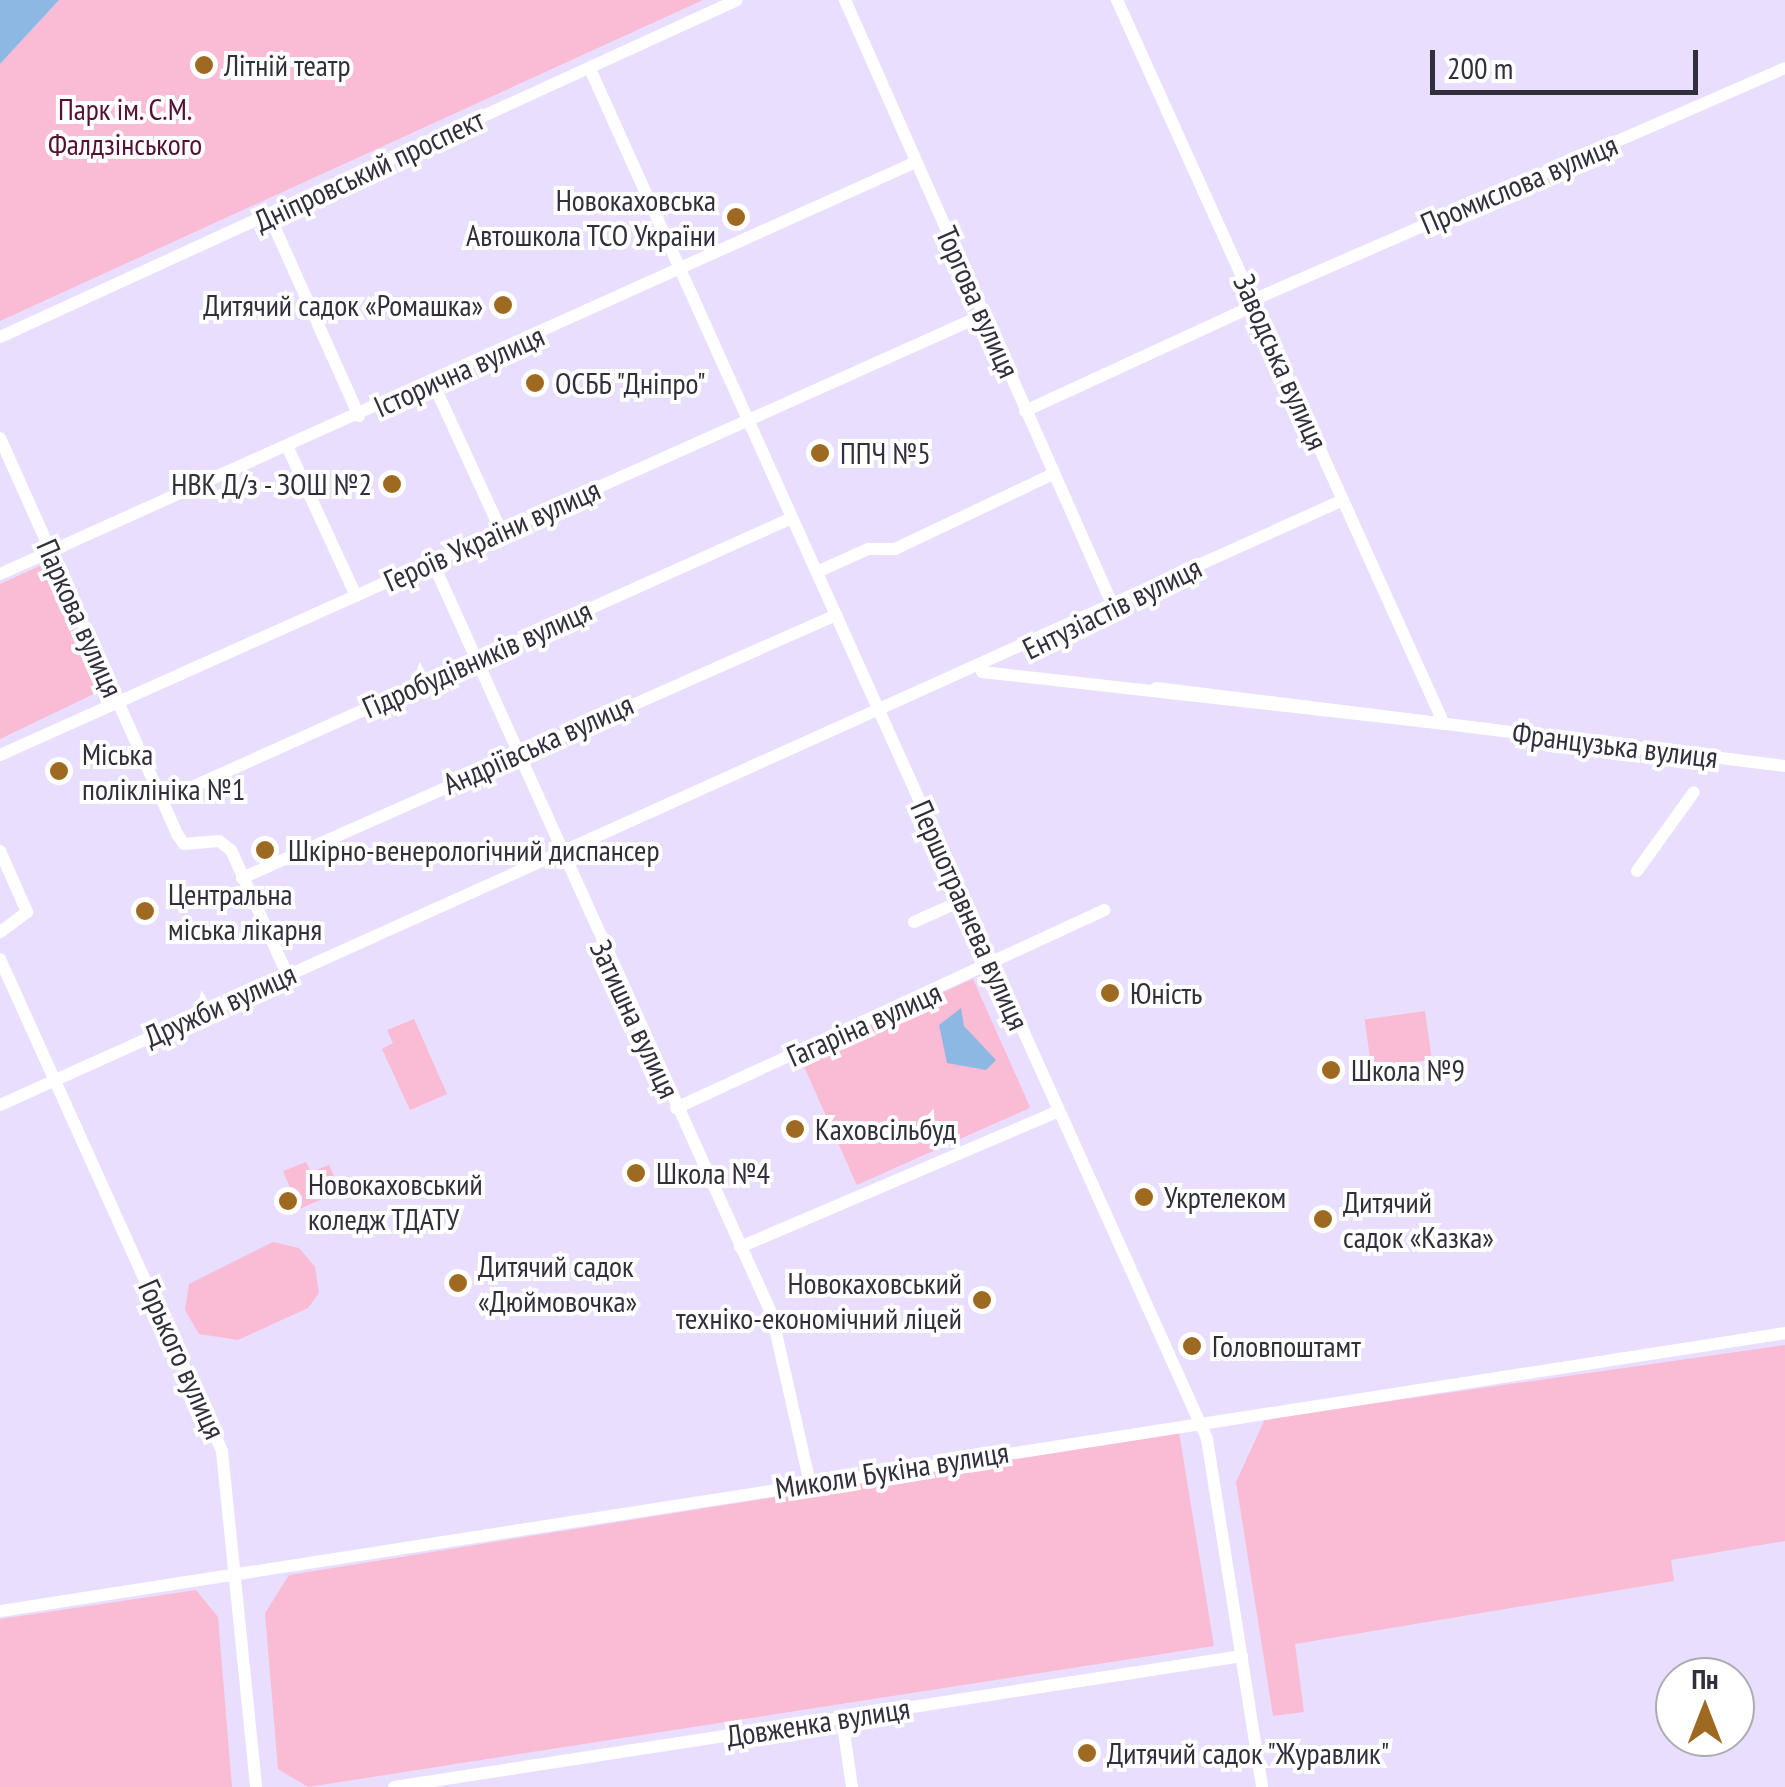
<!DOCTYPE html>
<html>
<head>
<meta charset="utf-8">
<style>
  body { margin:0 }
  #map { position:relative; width:1785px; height:1787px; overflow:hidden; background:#e9defe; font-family:"PT Sans Narrow",sans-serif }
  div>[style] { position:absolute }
  .green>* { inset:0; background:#fabcd5; transform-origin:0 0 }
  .water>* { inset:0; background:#8db8e3 }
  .minor>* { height:12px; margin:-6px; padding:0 6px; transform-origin:6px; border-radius:6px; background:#fff }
  .dots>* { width:28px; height:28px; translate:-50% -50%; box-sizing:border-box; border:5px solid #fff; border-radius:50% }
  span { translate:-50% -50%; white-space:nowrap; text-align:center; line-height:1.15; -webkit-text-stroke:8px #fff; paint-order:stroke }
  .poi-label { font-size:30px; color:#332e3b }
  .left { translate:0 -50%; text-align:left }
  .right { translate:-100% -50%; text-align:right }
  .park-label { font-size:30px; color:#561035 }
  .street-label { font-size:30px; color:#332e3b }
  .north { position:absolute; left:1655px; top:1657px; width:100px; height:100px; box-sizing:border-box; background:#fff; border:2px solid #adabb1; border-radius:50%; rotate:0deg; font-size:28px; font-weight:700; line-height:40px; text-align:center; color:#332e3b }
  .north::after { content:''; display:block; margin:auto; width:35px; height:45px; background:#9e6a21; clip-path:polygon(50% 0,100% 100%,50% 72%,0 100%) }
  .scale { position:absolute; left:1430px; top:50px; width:268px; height:45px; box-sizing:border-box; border:5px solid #332e3b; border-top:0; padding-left:12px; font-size:30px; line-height:35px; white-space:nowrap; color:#332e3b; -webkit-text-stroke:8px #fff; paint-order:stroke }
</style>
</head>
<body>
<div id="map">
  <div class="green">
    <i style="clip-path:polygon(59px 0,703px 0,0 321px,0 64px)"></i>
    <i style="clip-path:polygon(44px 564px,100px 691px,0 739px,0 584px)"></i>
    <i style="left:973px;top:979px;width:141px;height:190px;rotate:66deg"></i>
    <i style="left:1425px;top:1011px;width:49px;height:61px;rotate:82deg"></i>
    <i style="clip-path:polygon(414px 1019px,447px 1094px,410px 1110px,382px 1049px,393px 1043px,387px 1030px)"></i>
    <i style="clip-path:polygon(306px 1162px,311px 1172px,329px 1165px,341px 1191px,299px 1209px,283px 1171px)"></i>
    <i style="clip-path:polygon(273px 1242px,299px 1248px,315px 1267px,319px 1293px,308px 1308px,238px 1340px,199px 1334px,185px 1310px,189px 1284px)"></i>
    <i style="clip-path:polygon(1785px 1345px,1785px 1541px,1671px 1560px,1674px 1581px,1295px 1644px,1304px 1712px,1273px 1716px,1236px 1482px,1265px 1419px)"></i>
    <i style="clip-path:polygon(1179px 1432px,1214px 1646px,308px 1787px,278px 1769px,265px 1613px,289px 1575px)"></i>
    <i style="clip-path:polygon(196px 1590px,218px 1617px,232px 1787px,0 1787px,0 1619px)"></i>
  </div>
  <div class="water">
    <i style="clip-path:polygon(0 0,59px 0,0 64px)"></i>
    <i style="clip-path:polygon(961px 1008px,964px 1026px,996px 1060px,986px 1070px,947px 1063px,939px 1025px)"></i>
  </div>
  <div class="minor">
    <i style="left:845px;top:0;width:660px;rotate:66.15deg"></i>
    <i style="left:1117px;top:0;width:794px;rotate:65.69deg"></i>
    <i style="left:590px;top:69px;width:1503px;rotate:65.75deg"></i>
    <i style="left:1207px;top:1439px;width:352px;rotate:81deg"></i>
    <i style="left:270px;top:217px;width:218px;rotate:65.9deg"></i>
    <i style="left:1253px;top:300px;width:580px;rotate:-23.56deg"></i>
    <i style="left:0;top:337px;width:810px;rotate:-24.57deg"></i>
    <i style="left:433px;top:383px;width:163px;rotate:65.3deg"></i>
    <i style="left:1025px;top:411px;width:253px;rotate:-24.7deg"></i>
    <i style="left:0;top:438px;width:434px;rotate:65.9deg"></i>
    <i style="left:177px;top:834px;width:12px;rotate:55deg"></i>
    <i style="left:184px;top:844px;width:35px;rotate:-5deg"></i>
    <i style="left:219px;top:841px;width:15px;rotate:37deg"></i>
    <i style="left:231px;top:850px;width:138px;rotate:65.7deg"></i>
    <i style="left:288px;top:448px;width:163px;rotate:65.3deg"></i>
    <i style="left:433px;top:563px;width:825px;rotate:65.73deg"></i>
    <i style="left:772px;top:1315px;width:172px;rotate:77.3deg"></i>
    <i style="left:817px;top:572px;width:56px;rotate:-24.3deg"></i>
    <i style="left:868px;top:549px;width:27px"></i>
    <i style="left:895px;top:549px;width:175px;rotate:-25.4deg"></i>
    <i style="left:0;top:574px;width:1004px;rotate:-24.22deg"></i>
    <i style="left:982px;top:672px;width:465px;rotate:6.4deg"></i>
    <i style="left:1156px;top:688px;width:634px;rotate:7.07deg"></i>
    <i style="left:0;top:755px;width:1077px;rotate:-24.11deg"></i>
    <i style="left:163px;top:800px;width:689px;rotate:-24.15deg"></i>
    <i style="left:0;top:851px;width:67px;rotate:66.1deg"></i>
    <i style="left:27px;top:912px;width:34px;rotate:143deg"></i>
    <i style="left:1637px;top:871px;width:97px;rotate:-54.2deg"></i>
    <i style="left:242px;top:878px;width:650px;rotate:-23.88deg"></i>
    <i style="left:914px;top:922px;width:54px;rotate:-24.2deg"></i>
    <i style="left:0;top:959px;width:540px;rotate:65.71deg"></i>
    <i style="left:222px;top:1451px;width:338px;rotate:84.2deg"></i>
    <i style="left:0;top:1105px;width:1473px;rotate:-24.25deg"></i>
    <i style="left:676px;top:1108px;width:472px;rotate:-24.8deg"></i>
    <i style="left:740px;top:1247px;width:345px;rotate:-23.1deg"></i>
    <i style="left:0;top:1611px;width:1807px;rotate:-8.85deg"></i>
    <i style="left:842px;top:1719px;width:69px;rotate:81.6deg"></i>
    <i style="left:394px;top:1787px;width:858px;rotate:-8.78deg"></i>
  </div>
  <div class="dots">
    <i style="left:204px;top:65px;background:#9e6a21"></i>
    <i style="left:736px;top:217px;background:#9e6a21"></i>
    <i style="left:503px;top:305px;background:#9e6a21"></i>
    <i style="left:535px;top:383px;background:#9e6a21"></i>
    <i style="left:820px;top:453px;background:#9e6a21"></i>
    <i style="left:392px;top:484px;background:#9e6a21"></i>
    <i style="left:59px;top:771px;background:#9e6a21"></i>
    <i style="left:265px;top:850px;background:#9e6a21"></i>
    <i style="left:145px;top:911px;background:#9e6a21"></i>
    <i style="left:1110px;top:993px;background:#9e6a21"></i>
    <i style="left:1331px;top:1070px;background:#9e6a21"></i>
    <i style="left:795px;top:1129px;background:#9e6a21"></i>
    <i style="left:636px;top:1173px;background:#9e6a21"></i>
    <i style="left:1144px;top:1197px;background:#9e6a21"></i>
    <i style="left:288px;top:1201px;background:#9e6a21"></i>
    <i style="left:1323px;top:1219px;background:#9e6a21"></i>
    <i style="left:458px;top:1283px;background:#9e6a21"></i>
    <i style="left:982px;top:1300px;background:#9e6a21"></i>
    <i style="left:1192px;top:1346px;background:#9e6a21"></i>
    <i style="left:1087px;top:1753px;background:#9e6a21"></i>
  </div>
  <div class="poi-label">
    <span class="left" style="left:224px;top:65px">Літній театр</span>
    <span class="right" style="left:716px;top:217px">Новокаховська<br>Автошкола ТСО України</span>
    <span class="right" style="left:483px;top:305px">Дитячий садок «Ромашка»</span>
    <span class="left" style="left:555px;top:383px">ОСББ "Днiпро"</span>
    <span class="left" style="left:840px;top:453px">ППЧ №5</span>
    <span class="right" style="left:372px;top:484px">НВК Д/з - ЗОШ №2</span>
    <span class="left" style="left:82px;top:771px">Міська<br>поліклініка №1</span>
    <span class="left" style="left:288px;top:850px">Шкірно-венерологічний диспансер</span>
    <span class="left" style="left:168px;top:911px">Центральна<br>міська лікарня</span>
    <span class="left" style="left:1130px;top:993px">Юність</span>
    <span class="left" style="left:1351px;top:1070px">Школа №9</span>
    <span class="left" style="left:815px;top:1129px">Каховсільбуд</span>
    <span class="left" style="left:656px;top:1173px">Школа №4</span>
    <span class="left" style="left:308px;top:1201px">Новокаховський<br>коледж ТДАТУ</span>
    <span class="left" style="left:1164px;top:1197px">Укртелеком</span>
    <span class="left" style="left:1343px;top:1219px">Дитячий<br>садок «Казка»</span>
    <span class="left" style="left:478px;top:1283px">Дитячий садок<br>«Дюймовочка»</span>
    <span class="right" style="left:962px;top:1300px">Новокаховський<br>техніко-економічний ліцей</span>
    <span class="left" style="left:1212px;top:1346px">Головпоштамт</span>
    <span class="left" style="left:1107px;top:1753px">Дитячий садок "Журавлик"</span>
  </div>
  <div class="park-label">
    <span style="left:125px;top:126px">Парк ім. С.М.<br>Фалдзінського</span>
  </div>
  <div class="street-label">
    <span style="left:369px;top:170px;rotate:-25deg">Дніпровський проспект</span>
    <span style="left:1519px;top:184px;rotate:-23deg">Промислова вулиця</span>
    <span style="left:978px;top:302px;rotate:66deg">Торгова вулиця</span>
    <span style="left:1281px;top:362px;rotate:66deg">Заводська вулиця</span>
    <span style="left:459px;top:371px;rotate:-24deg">Історична вулиця</span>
    <span style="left:492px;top:535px;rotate:-24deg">Героїв України вулиця</span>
    <span style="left:1112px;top:608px;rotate:-26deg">Ентузіастів вулиця</span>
    <span style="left:80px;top:618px;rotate:66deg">Паркова вулиця</span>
    <span style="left:477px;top:659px;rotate:-24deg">Гідробудівників вулиця</span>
    <span style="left:538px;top:744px;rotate:-24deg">Андріївська вулиця</span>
    <span style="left:1615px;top:745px;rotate:7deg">Французька вулиця</span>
    <span style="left:970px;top:915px;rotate:66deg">Першотравнева вулиця</span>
    <span style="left:220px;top:1005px;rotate:-24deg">Дружби вулиця</span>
    <span style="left:635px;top:1019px;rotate:65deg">Затишна вулиця</span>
    <span style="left:864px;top:1024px;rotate:-24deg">Гагаріна вулиця</span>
    <span style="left:182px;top:1359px;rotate:66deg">Горького вулиця</span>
    <span style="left:892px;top:1470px;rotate:-9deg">Миколи Букіна вулиця</span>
    <span style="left:818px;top:1722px;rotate:-9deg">Довженка вулиця</span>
  </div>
  <div class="north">Пн</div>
  <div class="scale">200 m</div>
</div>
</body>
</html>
